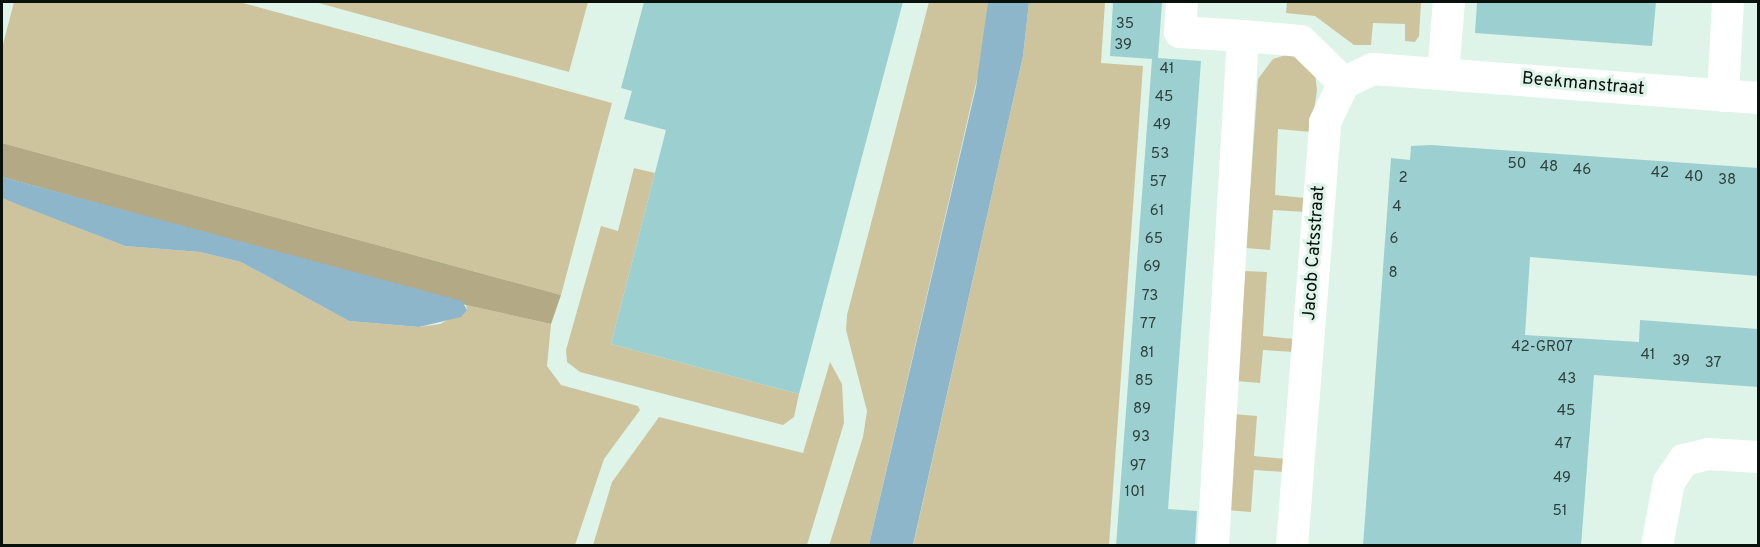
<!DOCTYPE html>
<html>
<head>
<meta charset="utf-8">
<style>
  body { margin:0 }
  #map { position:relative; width:1760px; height:547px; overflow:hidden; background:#def4e8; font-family:Overpass,sans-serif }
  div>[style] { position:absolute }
  .green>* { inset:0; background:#cdc49e }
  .forest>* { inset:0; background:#b3a984 }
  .water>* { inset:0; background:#8db6ca }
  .building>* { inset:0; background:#9ccfcf }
  .minor>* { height:32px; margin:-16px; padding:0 16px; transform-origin:16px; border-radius:16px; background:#fff }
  span { translate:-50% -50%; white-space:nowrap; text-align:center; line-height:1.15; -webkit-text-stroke:6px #def4e8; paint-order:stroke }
  .number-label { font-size:15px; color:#2e403e }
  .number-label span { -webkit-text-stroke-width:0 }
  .street-label { font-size:18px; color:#09110d }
  .frame { position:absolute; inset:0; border:3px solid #09110d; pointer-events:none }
</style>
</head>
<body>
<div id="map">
  <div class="green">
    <i style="clip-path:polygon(14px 2px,239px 2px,612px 103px,561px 295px,2px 143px,2px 48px)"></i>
    <i style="clip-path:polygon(315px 2px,588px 2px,569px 72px)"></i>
    <i style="clip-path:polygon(929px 2px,988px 2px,984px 49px,869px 545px,829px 546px,863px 437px,867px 411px,846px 330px,847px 315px)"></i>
    <i style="clip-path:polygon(1029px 2px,1105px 2px,1101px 63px,1143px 66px,1109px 545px,913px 546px,1023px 56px)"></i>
    <i style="clip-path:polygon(1287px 2px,1421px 2px,1419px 36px,1415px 42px,1405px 41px,1405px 24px,1373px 23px,1371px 45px,1354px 45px,1315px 16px,1286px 13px)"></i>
    <i style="clip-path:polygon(1295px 52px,1315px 74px,1317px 90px,1311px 132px,1278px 129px,1275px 195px,1305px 198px,1305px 212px,1273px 210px,1270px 250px,1246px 248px,1258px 79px,1273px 59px)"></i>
    <i style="clip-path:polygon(634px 168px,655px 173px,611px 344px,799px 394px,794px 417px,783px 425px,580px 372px,567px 362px,566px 350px,601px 226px,618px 231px)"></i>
    <i style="clip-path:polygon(2px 198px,125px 246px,200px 252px,241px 262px,349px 321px,419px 327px,440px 324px,467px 310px,466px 305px,551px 324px,547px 366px,561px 385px,638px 406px,640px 410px,604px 459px,575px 545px,2px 545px)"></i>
    <i style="clip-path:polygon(1245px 271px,1267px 272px,1263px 336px,1295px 339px,1294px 352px,1263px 350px,1260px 383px,1236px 381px)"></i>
    <i style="clip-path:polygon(830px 362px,842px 384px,844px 423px,807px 545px,593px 545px,612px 482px,659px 417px,803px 453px)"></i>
    <i style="clip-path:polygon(1233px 414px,1257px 416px,1254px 456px,1287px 459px,1285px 472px,1254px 470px,1251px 512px,1226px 510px)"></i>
  </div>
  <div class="forest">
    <i style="clip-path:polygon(2px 143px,561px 295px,551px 324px,466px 305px,2px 177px)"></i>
  </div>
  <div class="water">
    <i style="clip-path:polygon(988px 2px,1029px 2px,1023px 56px,913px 545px,869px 545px,976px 87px)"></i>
    <i style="clip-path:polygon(2px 177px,462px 301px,467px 310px,461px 317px,419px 327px,349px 321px,241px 262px,200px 252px,125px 246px,19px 205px,2px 198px)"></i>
  </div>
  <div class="building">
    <i style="clip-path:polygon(644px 2px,903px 2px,799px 394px,611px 344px,666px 130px,624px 119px,632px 91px,621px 88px)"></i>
    <i style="clip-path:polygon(1113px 2px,1162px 2px,1158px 58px,1201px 61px,1168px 509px,1197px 511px,1195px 544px,1116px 546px,1152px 59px,1110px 56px)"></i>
    <i style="clip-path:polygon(1477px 2px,1656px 2px,1652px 46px,1475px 33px)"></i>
    <i style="clip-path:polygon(1431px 145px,1758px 168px,1758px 276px,1530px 257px,1525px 335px,1639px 342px,1640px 320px,1758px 329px,1758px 387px,1594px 375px,1581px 546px,1363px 546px,1391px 158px,1410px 160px,1411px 146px)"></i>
  </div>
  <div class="minor">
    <i style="left:1182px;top:2px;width:30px;rotate:94deg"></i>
    <i style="left:1180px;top:32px;width:63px;rotate:3.6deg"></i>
    <i style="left:1443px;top:73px;width:71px;rotate:-85.2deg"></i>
    <i style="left:1344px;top:83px;width:32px;rotate:-26deg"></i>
    <i style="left:1373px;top:69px;width:386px;rotate:4.3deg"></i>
    <i style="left:1723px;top:96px;width:94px;rotate:-87deg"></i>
    <i style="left:1213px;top:546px;width:511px;rotate:-86.63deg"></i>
    <i style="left:1243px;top:36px;width:58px;rotate:4.9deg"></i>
    <i style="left:1301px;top:41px;width:60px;rotate:44.3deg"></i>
    <i style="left:1292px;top:546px;width:425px;rotate:-85.5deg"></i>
    <i style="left:1325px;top:122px;width:43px;rotate:-64deg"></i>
    <i style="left:1657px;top:546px;width:65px;rotate:-79.4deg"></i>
    <i style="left:1669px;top:482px;width:27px;rotate:-56deg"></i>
    <i style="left:1684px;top:460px;width:25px;rotate:-14deg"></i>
    <i style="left:1708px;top:454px;width:50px;rotate:3.4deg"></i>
  </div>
  <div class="number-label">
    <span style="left:1125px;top:25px">35</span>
    <span style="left:1123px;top:46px">39</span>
    <span style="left:1167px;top:70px">41</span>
    <span style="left:1164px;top:98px">45</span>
    <span style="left:1162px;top:126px">49</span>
    <span style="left:1160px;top:155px">53</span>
    <span style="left:1517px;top:165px">50</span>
    <span style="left:1549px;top:168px">48</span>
    <span style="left:1582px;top:171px">46</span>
    <span style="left:1660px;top:174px">42</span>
    <span style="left:1694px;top:178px">40</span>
    <span style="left:1403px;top:179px">2</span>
    <span style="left:1727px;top:181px">38</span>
    <span style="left:1158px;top:183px">57</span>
    <span style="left:1397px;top:208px">4</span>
    <span style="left:1157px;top:212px">61</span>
    <span style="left:1154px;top:240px">65</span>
    <span style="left:1394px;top:240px">6</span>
    <span style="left:1152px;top:268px">69</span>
    <span style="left:1393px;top:274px">8</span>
    <span style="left:1150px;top:297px">73</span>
    <span style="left:1148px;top:325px">77</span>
    <span style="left:1542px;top:348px">42-GR07</span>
    <span style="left:1147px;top:354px">81</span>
    <span style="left:1648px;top:356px">41</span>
    <span style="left:1681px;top:362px">39</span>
    <span style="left:1713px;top:364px">37</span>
    <span style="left:1567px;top:380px">43</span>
    <span style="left:1144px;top:382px">85</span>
    <span style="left:1142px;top:410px">89</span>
    <span style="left:1566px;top:412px">45</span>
    <span style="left:1141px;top:438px">93</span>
    <span style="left:1563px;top:445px">47</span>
    <span style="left:1138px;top:467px">97</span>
    <span style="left:1562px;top:479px">49</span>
    <span style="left:1135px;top:493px">101</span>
    <span style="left:1560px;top:512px">51</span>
  </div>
  <div class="street-label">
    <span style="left:1583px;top:85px;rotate:5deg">Beekmanstraat</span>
    <span style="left:1315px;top:253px;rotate:-86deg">Jacob Catsstraat</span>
  </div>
  <div class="frame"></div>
</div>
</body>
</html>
